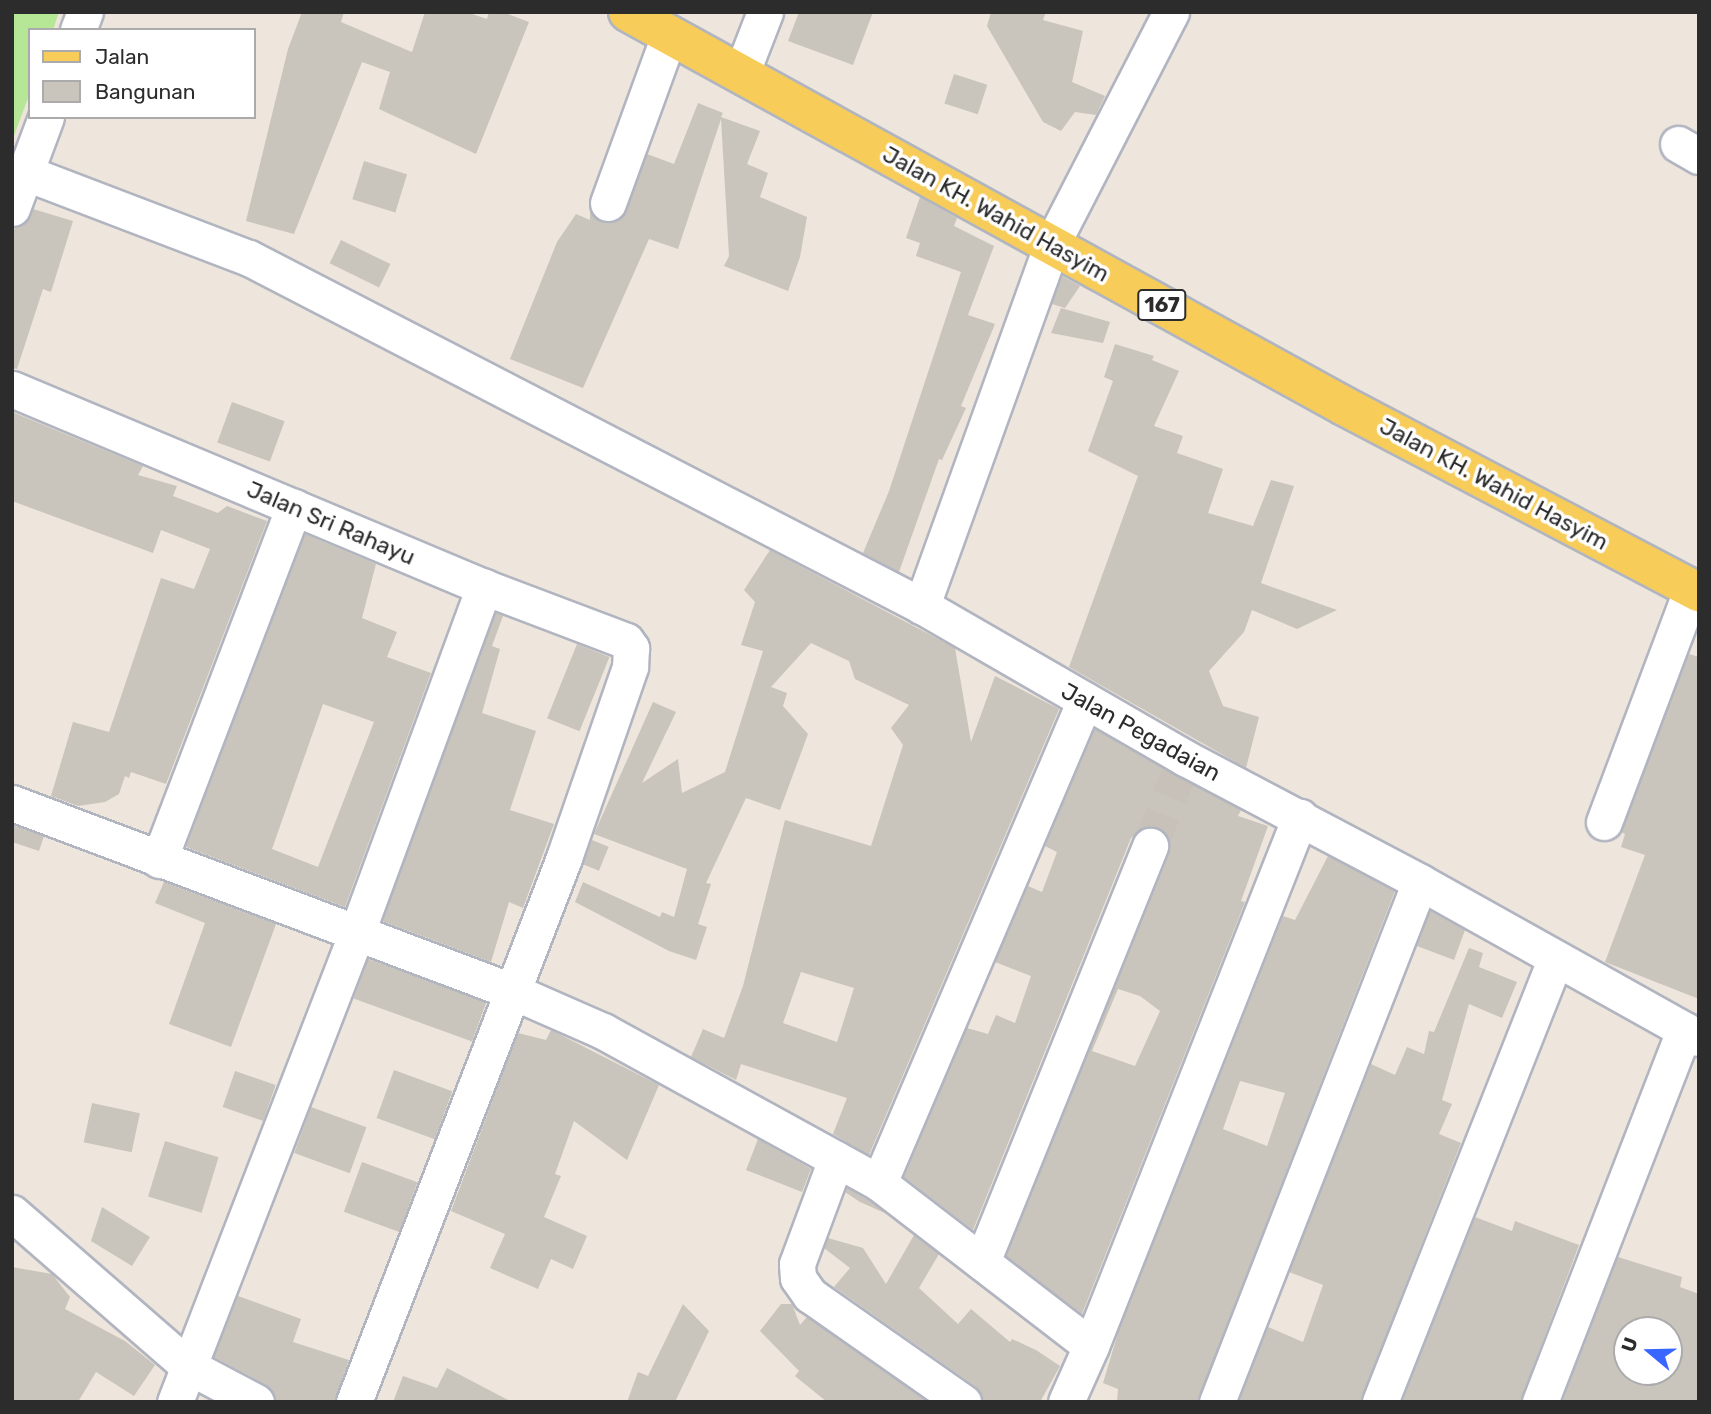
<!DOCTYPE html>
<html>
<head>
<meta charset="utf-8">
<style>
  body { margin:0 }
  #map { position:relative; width:1711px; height:1414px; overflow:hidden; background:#eee6dd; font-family:Rubik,sans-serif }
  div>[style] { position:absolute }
  .green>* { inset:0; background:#b6e797 }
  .building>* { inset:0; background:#c9c4bc; transform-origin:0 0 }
  .street-tunnel>* { height:35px; margin-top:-17.5px; transform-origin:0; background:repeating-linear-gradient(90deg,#c7c1ba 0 35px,transparent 0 53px) }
  .roads { filter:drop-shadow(2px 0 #b1b5c0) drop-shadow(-2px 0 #b1b5c0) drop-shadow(0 2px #b1b5c0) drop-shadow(0 -2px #b1b5c0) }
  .street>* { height:35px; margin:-17.5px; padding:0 17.5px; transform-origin:17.5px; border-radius:17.5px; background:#fff }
  .primary>* { height:38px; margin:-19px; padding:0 19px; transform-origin:19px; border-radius:19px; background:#f7cc59 }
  span { translate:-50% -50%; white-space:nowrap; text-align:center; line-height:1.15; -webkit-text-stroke:7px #fff; paint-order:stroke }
  .shield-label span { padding:2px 5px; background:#fff; border:2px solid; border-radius:5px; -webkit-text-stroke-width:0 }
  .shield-label { font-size:21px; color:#2c2c2c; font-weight:700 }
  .street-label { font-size:23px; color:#2c2c2c }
  .frame { position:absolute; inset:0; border:14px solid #2c2c2c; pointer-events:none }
  .legend { position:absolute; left:28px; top:28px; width:228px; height:91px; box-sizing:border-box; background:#fff; border:2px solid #ababab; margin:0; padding:9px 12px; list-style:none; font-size:21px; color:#2c2c2c }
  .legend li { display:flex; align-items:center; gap:14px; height:35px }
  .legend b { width:35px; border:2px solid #ababab }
  .north { position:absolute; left:1613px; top:1316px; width:70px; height:70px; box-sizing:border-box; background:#fff; border:2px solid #ababab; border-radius:50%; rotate:289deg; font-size:19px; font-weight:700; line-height:28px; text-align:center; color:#2c2c2c }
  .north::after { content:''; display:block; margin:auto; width:24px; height:32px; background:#3966ff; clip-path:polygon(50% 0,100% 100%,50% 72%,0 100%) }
</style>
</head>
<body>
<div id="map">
  <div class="green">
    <i style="clip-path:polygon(12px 12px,59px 12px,53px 30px,30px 30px,30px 93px,12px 141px)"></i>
  </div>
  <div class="building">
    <i style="clip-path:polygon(302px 12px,344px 12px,341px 22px,412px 52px,425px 12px,466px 12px,487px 19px,489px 12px,503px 12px,529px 22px,476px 154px,379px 109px,390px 72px,362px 62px,294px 234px,246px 221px,288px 49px)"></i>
    <i style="clip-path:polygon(799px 12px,873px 12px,853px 65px,788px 41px)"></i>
    <i style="clip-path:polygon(991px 12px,1046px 12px,1043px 20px,1083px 31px,1072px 82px,1105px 96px,1096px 115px,1075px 112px,1061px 131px,1043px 122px,987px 26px)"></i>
    <i style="left:954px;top:74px;width:35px;height:31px;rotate:18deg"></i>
    <i style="clip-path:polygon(698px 103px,723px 113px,721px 117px,760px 131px,747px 164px,768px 173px,760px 197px,807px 217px,800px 257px,788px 291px,724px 266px,729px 256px,721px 119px,678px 249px,649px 239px,583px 388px,510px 359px,557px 242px,576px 214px,590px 220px,590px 211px,602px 222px,621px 218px,647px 154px,674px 164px)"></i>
    <i style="left:364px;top:161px;width:45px;height:40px;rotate:17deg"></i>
    <i style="clip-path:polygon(920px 197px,957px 218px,954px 226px,994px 246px,968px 315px,995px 324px,961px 406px,966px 408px,942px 460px,939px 459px,899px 572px,863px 553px,889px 491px,961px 272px,916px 256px,920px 243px,906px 238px)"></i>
    <i style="clip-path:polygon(33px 209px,73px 221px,51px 292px,43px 289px,17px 369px,12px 368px,12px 230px,25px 223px)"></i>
    <i style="left:341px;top:240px;width:55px;height:26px;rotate:26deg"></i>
    <i style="clip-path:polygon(1062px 276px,1080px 286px,1065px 308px,1052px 304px)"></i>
    <i style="clip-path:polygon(1061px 308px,1110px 322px,1103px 343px,1051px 333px)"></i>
    <i style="clip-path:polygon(1115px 344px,1154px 356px,1152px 360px,1179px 371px,1154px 426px,1183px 436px,1177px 453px,1223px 469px,1208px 513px,1253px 526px,1271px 480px,1294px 486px,1261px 583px,1337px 610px,1297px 629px,1252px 610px,1244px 632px,1209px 671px,1223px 706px,1259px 717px,1246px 768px,1069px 667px,1138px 476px,1088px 451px,1113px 381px,1104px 377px)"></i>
    <i style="left:232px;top:402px;width:56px;height:43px;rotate:20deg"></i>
    <i style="clip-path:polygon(12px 412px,143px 466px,138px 475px,177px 486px,173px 496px,218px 513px,227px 506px,267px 521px,166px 784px,131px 772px,129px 778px,125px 776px,119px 794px,105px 802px,78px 806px,51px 796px,73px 722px,109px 732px,161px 578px,194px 589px,210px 549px,161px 530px,153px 553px,12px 501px)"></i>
    <i style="clip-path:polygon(evenodd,305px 534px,376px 564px,362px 618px,397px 632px,387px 657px,431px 673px,345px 907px,186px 847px,305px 534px,323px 704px,374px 722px,318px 867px,272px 849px,323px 704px)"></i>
    <i style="clip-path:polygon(evenodd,770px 550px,955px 648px,971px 742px,995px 676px,1059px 709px,869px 1155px,833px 1134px,847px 1098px,741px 1064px,736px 1080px,691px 1057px,703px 1029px,724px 1038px,743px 986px,785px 820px,871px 846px,903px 745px,891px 728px,909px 705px,855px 679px,849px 661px,811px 643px,771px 687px,787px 693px,783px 706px,808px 734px,780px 810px,746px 798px,706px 883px,711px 884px,698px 924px,707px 927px,696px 960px,669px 951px,575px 902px,583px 882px,660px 917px,662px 912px,674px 917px,687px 869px,594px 834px,653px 702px,676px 712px,642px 783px,678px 759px,682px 793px,725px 772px,763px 651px,741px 645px,755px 602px,744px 590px,770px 550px,801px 972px,854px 988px,837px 1042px,783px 1023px,801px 972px)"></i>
    <i style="clip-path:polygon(496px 613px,503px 616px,492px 646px,500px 649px,482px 713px,536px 731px,510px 810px,554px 824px,523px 908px,509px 902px,491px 962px,382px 921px)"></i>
    <i style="left:577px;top:644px;width:35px;height:80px;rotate:22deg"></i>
    <i style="clip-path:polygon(1689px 654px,1699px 657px,1699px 999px,1605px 962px,1645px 855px,1621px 847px,1625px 834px,1621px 832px)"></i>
    <i style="clip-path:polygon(evenodd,1095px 729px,1241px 810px,1238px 816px,1268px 826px,1241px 901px,1245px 902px,1082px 1314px,1006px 1256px,1169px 854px,1170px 843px,1158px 828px,1147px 826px,1131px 838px,973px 1230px,904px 1177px,967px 1028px,988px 1034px,996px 1015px,1015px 1023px,1031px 976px,995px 962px,1028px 886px,1042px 892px,1057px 852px,1045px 846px,1095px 729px,1118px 989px,1140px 996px,1160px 1011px,1135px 1066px,1092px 1051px,1118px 989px)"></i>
    <i style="clip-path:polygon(12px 825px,44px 836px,39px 851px,12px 842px)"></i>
    <i style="left:592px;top:840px;width:18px;height:26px;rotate:22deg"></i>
    <i style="clip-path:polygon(evenodd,1328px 856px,1395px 891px,1197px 1402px,1117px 1402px,1118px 1389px,1103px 1383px,1118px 1333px,1283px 916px,1295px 920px,1328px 856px,1240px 1081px,1285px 1093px,1267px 1146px,1223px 1129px,1240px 1081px)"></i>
    <i style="clip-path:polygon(164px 882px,276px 924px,231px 1047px,169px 1024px,205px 923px,155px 903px)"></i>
    <i style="clip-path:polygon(1430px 911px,1465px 930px,1454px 960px,1417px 946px)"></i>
    <i style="clip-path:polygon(1469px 948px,1483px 953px,1479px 967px,1517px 982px,1502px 1018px,1469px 1004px,1442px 1100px,1452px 1104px,1439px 1134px,1461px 1143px,1360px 1402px,1239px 1402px,1268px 1327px,1303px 1342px,1323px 1285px,1289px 1272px,1371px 1064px,1395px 1075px,1407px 1047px,1424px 1054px,1429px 1031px,1434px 1032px)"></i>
    <i style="left:368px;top:959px;width:126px;height:42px;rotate:20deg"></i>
    <i style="clip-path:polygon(551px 1030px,659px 1085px,627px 1160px,574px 1121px,555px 1174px,561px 1176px,544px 1217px,587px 1236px,573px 1269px,551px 1259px,538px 1289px,490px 1268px,505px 1234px,451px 1211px,518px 1033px,546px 1040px)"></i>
    <i style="left:394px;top:1070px;width:62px;height:51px;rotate:20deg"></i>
    <i style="left:235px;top:1071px;width:43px;height:38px;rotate:19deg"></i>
    <i style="left:92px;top:1103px;width:49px;height:40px;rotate:12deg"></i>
    <i style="left:311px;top:1107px;width:59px;height:49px;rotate:20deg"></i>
    <i style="clip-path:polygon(758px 1139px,811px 1169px,802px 1192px,746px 1170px)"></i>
    <i style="left:165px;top:1141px;width:56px;height:58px;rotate:17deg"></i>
    <i style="left:362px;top:1162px;width:59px;height:53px;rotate:20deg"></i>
    <i style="clip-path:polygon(847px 1188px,868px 1200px,887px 1214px,860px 1202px,845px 1192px)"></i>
    <i style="clip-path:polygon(102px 1207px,150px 1237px,132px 1266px,91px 1241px)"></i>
    <i style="clip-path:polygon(1475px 1217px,1512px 1231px,1515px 1221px,1579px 1245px,1520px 1402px,1402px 1402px)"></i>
    <i style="clip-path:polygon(914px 1235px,939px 1254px,919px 1288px,958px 1324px,971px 1309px,1010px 1342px,1012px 1339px,1036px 1350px,1060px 1366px,1040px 1402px,983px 1402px,975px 1386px,834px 1287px,850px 1268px,824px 1248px,828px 1238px,863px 1248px,886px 1284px)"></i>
    <i style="clip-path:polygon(evenodd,1618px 1257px,1682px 1277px,1680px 1287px,1699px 1294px,1699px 1402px,1562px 1402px,1618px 1257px,1627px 1330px,1669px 1330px,1669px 1372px,1627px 1372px,1627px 1330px)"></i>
    <i style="clip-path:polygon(12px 1267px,52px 1274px,70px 1297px,65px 1309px,125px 1341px,155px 1365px,134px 1396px,96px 1372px,78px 1402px,12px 1402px)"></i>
    <i style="clip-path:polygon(238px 1296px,301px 1319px,293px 1342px,349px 1360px,334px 1402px,276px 1402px,266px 1385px,214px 1357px)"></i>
    <i style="clip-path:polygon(683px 1304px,709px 1331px,675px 1402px,627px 1402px,638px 1372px,648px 1376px)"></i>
    <i style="clip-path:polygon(781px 1304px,792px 1304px,800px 1325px,807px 1317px,928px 1402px,827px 1402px,795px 1376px,799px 1371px,760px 1331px)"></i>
    <i style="clip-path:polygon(447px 1368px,512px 1402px,393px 1402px,403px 1376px,437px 1388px)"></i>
  </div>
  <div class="street-tunnel">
    <i style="left:1150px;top:846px;width:87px;rotate:-68.4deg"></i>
  </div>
  <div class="roads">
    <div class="street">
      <i style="left:1171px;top:12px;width:261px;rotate:117.2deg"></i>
      <i style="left:1052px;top:244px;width:385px;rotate:109.8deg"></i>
      <i style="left:922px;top:606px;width:304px;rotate:30deg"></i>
      <i style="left:1185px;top:758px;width:266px;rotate:27.8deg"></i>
      <i style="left:1420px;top:882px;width:320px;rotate:29.2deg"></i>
      <i style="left:78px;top:30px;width:19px;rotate:-69deg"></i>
      <i style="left:741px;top:74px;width:66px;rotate:-68.8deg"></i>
      <i style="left:1678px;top:144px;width:24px;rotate:30deg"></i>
      <i style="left:26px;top:173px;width:239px;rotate:20.9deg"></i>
      <i style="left:249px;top:258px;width:758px;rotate:27.34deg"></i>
      <i style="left:608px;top:203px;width:179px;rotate:-70deg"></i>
      <i style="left:12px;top:208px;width:97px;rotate:-69.5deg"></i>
      <i style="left:12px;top:389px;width:512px;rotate:22.76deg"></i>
      <i style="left:484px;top:587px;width:152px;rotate:20.8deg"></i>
      <i style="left:626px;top:641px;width:9px;rotate:54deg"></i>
      <i style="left:631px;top:648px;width:19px;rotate:93deg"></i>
      <i style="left:630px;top:667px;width:202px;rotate:109.1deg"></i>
      <i style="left:564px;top:858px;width:583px;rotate:111.11deg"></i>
      <i style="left:12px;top:803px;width:536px;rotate:20.63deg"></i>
      <i style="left:514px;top:992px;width:97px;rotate:23.7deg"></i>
      <i style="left:603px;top:1031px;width:315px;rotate:28.8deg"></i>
      <i style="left:879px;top:1183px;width:267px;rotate:37.6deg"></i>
      <i style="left:1091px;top:1346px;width:61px;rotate:114.1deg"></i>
      <i style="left:1604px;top:822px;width:250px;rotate:-69.4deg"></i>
      <i style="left:159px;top:860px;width:378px;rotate:-69.1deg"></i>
      <i style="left:836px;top:1159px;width:112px;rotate:110.4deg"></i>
      <i style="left:797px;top:1264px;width:14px;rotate:86deg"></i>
      <i style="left:798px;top:1278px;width:21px;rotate:55deg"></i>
      <i style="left:810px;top:1295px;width:187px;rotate:35deg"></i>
      <i style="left:879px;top:1183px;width:525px;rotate:-66.9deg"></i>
      <i style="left:12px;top:1213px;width:233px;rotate:41deg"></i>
      <i style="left:188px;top:1366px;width:77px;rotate:27.9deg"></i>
      <i style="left:982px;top:1262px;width:449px;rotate:-68deg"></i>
      <i style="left:1091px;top:1346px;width:569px;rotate:-68.44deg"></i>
      <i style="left:175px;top:1402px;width:504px;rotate:-68.83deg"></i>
      <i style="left:357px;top:932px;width:368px;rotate:-69.8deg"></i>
      <i style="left:1217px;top:1402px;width:558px;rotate:-68.68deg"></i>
      <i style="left:1380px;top:1402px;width:476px;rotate:-68.4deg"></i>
      <i style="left:1540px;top:1402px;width:399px;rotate:-68.8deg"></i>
    </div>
    <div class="primary">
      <i style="left:628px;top:12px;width:817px;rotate:28.82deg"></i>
      <i style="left:1344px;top:406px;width:401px;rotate:27.7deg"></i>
    </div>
  </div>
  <div class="shield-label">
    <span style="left:1162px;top:305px">167</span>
  </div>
  <div class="street-label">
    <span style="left:996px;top:214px;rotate:29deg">Jalan KH. Wahid Hasyim</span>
    <span style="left:1494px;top:484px;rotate:28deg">Jalan KH. Wahid Hasyim</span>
    <span style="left:331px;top:523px;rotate:23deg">Jalan Sri Rahayu</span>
    <span style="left:1141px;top:732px;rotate:29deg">Jalan Pegadaian</span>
  </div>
  <div class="frame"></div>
  <ul class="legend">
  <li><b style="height:9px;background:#f7cc59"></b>Jalan</li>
  <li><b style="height:19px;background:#c9c4bc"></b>Bangunan</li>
  </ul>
  <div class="north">U</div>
</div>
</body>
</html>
